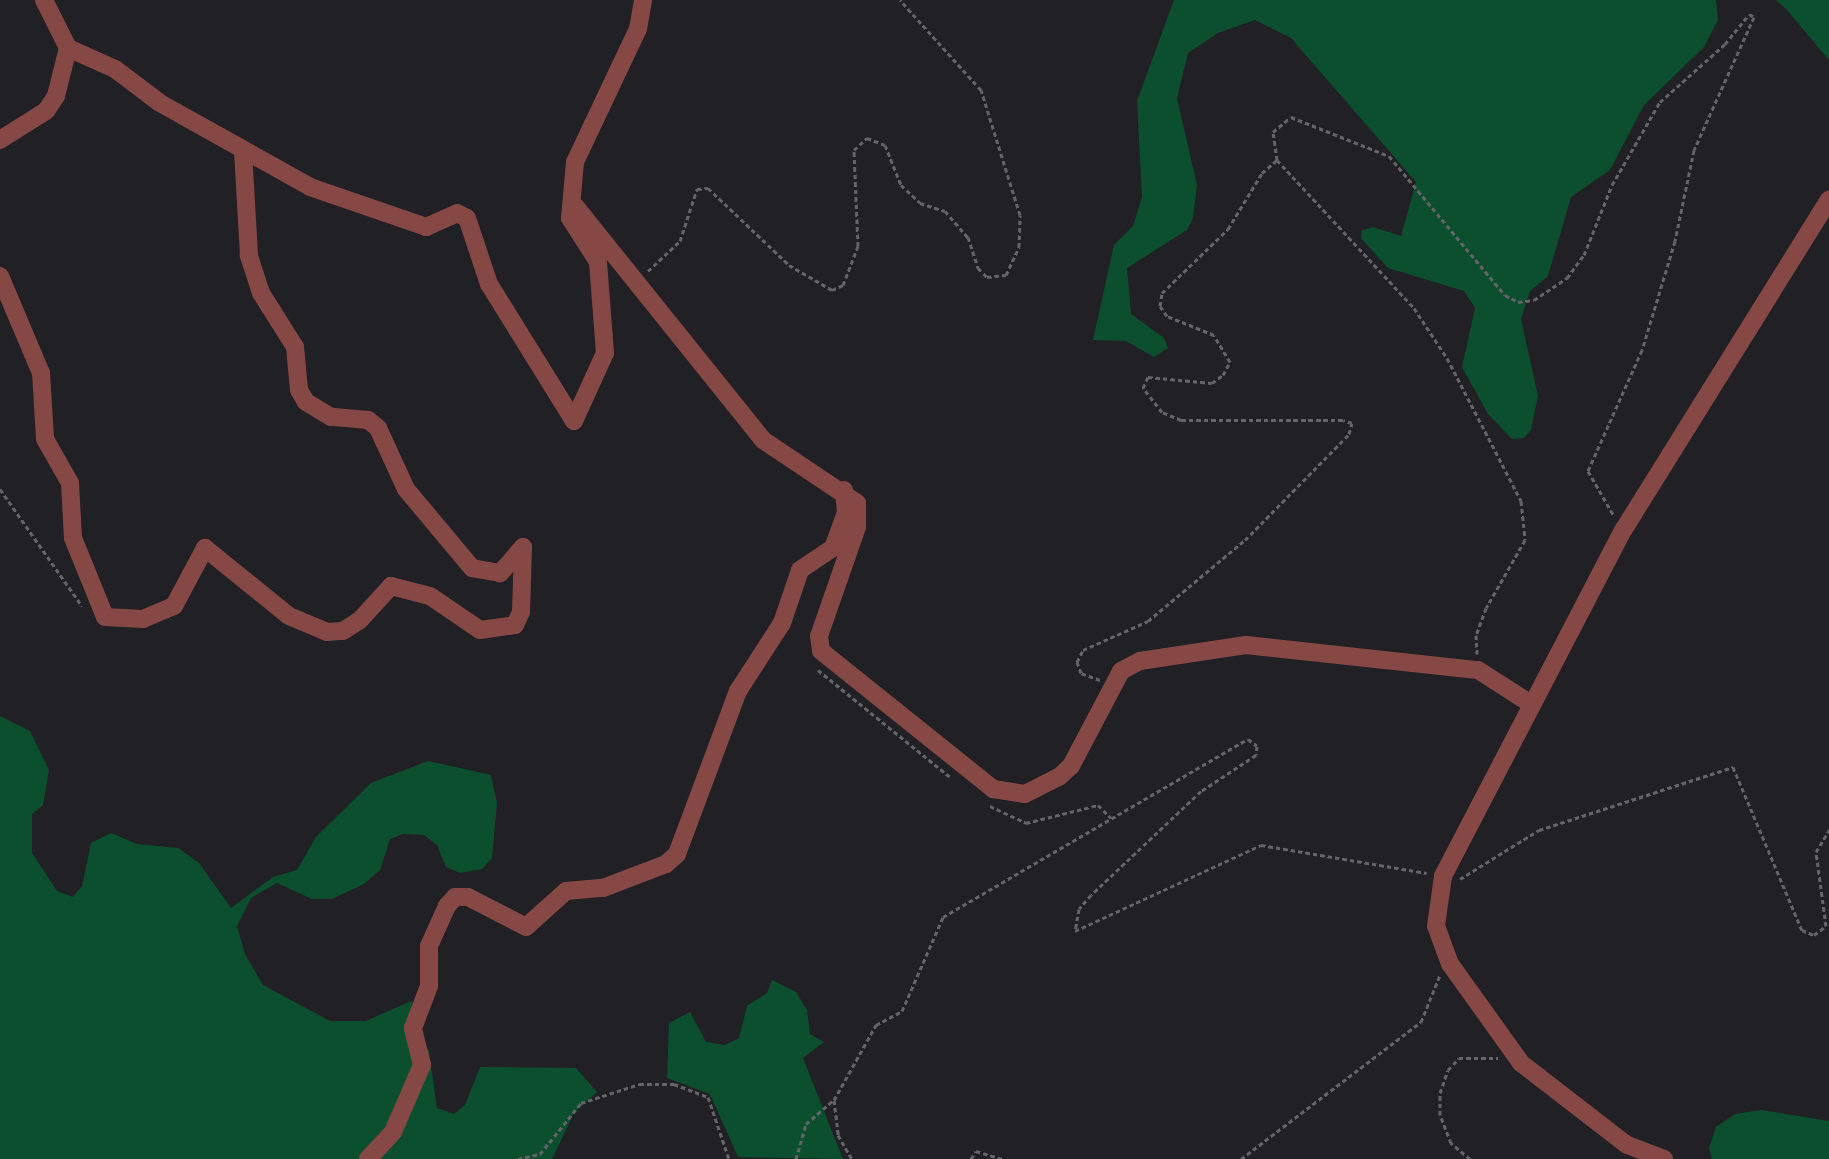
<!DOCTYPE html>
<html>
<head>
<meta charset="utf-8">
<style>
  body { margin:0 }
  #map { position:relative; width:1829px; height:1159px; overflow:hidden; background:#212025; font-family:Jost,sans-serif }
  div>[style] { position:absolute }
  .green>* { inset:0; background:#0c4f2e }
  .path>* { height:3px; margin-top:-1.5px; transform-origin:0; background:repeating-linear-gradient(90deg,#656468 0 4.5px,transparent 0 7.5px) }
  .street>* { height:18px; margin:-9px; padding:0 9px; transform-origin:9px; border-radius:9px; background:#854845 }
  span { translate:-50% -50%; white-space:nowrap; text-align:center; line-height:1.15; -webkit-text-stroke:4.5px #18171c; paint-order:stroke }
</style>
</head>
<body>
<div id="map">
  <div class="green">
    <i style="clip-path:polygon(1174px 0,1716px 0,1718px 20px,1704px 47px,1644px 105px,1610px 170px,1571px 197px,1548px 276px,1530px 291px,1521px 319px,1538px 396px,1531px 430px,1524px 438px,1512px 439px,1488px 414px,1462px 367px,1475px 308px,1464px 291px,1388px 268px,1361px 238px,1362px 230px,1373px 227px,1401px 236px,1416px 182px,1291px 38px,1255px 20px,1218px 33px,1188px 53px,1177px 98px,1197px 185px,1193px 218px,1187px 230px,1127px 268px,1131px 314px,1164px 338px,1168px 348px,1154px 357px,1126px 341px,1093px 340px,1114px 245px,1133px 226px,1142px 197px,1137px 101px)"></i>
    <i style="clip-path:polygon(1776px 0,1829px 0,1829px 60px,1786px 9px)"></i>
    <i style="clip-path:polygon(0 716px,30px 731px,49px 770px,43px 805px,32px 814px,32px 853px,57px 891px,73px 897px,82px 886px,91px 843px,111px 833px,137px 844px,178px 848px,199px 863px,231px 908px,273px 877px,297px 870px,316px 837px,371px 783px,428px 761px,491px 775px,497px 803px,492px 858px,482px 869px,460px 873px,446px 867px,437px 845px,424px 835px,403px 834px,390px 839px,380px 870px,364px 884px,332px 899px,312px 899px,277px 883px,251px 898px,237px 926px,245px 954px,263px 985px,330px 1021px,366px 1021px,411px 1001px,423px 1013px,418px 1032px,429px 1051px,437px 1108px,454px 1114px,465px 1105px,480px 1067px,576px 1068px,597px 1092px,574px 1113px,552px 1159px,0 1159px)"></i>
    <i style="clip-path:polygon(772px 980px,796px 992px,807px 1010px,810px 1034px,824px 1042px,803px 1058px,843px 1159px,738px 1157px,710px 1094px,667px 1078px,669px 1023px,690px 1012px,706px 1042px,725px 1045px,739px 1038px,747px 1006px,767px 993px)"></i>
    <i style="clip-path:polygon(1761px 1110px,1829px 1121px,1829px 1159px,1712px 1159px,1709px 1148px,1716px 1127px,1735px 1114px)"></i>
  </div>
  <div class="path">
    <i style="left:1277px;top:160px;width:28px;rotate:-98deg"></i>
    <i style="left:1273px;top:132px;width:23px;rotate:-40deg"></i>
    <i style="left:1291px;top:117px;width:105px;rotate:21.7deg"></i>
    <i style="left:1389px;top:156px;width:181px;rotate:50.2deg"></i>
    <i style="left:1505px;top:295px;width:15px;rotate:28deg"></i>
    <i style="left:1518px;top:302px;width:16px;rotate:-7deg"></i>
    <i style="left:1534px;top:300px;width:40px;rotate:-34deg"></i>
    <i style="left:1567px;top:278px;width:29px;rotate:-54deg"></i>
    <i style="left:1584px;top:255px;width:75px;rotate:-68.2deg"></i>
    <i style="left:1612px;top:185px;width:96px;rotate:-60deg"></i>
    <i style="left:1660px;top:102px;width:87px;rotate:-41.7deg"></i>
    <i style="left:1725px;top:44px;width:38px;rotate:-51deg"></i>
    <i style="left:1749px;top:14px;width:6px;rotate:31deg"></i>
    <i style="left:1754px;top:17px;width:146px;rotate:114.3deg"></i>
    <i style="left:1694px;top:150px;width:93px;rotate:101.8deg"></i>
    <i style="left:1675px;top:241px;width:114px;rotate:106.8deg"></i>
    <i style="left:1642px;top:350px;width:133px;rotate:114.1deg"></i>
    <i style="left:1588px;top:471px;width:52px;rotate:60deg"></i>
    <i style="left:1277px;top:160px;width:202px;rotate:47.2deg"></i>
    <i style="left:1414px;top:308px;width:60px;rotate:56.6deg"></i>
    <i style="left:1447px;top:358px;width:161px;rotate:62.6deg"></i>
    <i style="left:1521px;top:501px;width:39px;rotate:84deg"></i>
    <i style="left:1525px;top:540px;width:78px;rotate:119.8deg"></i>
    <i style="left:1486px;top:608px;width:29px;rotate:110deg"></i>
    <i style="left:1476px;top:635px;width:19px;rotate:87deg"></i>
    <i style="left:648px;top:271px;width:44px;rotate:-43.2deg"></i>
    <i style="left:680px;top:241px;width:55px;rotate:-71.9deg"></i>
    <i style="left:697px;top:189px;width:11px;rotate:-5deg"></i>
    <i style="left:708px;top:188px;width:112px;rotate:43.5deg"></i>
    <i style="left:789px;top:265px;width:50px;rotate:30.2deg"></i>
    <i style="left:832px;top:290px;width:12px;rotate:-24deg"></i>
    <i style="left:843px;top:285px;width:42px;rotate:-69deg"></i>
    <i style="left:858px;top:246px;width:96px;rotate:-92.4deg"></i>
    <i style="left:854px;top:150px;width:18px;rotate:-43deg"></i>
    <i style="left:867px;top:138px;width:19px;rotate:21deg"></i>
    <i style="left:885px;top:145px;width:43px;rotate:68.2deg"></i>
    <i style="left:901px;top:185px;width:26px;rotate:43deg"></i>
    <i style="left:920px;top:203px;width:26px;rotate:18deg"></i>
    <i style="left:945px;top:211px;width:35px;rotate:49deg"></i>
    <i style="left:968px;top:237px;width:33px;rotate:72deg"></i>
    <i style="left:978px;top:268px;width:13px;rotate:45deg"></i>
    <i style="left:987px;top:277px;width:19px;rotate:-6deg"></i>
    <i style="left:1006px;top:275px;width:31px;rotate:-65deg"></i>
    <i style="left:1019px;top:247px;width:32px;rotate:-88deg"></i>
    <i style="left:1020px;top:215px;width:131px;rotate:-107.3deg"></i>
    <i style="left:981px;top:90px;width:121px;rotate:-132deg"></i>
    <i style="left:0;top:489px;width:143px;rotate:55deg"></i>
    <i style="left:818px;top:670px;width:170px;rotate:39deg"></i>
    <i style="left:1100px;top:680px;width:20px;rotate:-160deg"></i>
    <i style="left:1081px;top:673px;width:12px;rotate:-110deg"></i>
    <i style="left:1077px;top:662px;width:13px;rotate:-63deg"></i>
    <i style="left:1083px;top:650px;width:71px;rotate:-24deg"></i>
    <i style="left:1148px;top:621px;width:126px;rotate:-39.9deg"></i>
    <i style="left:1245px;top:540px;width:148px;rotate:-45.5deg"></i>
    <i style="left:1349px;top:434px;width:11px;rotate:-75deg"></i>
    <i style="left:1352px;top:423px;width:9px;rotate:-162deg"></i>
    <i style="left:1343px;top:420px;width:162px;rotate:180deg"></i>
    <i style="left:1181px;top:420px;width:21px;rotate:-157deg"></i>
    <i style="left:1162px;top:412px;width:31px;rotate:-128deg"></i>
    <i style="left:1143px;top:388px;width:12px;rotate:-66deg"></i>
    <i style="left:1148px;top:377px;width:64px;rotate:5.4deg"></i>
    <i style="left:1212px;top:383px;width:14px;rotate:-36deg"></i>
    <i style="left:1223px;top:375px;width:15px;rotate:-62deg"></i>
    <i style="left:1230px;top:362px;width:31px;rotate:-121deg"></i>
    <i style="left:1214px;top:335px;width:51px;rotate:-158deg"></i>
    <i style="left:1167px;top:316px;width:12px;rotate:-125deg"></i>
    <i style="left:1160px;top:306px;width:13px;rotate:-81deg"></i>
    <i style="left:1162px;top:293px;width:92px;rotate:-44.1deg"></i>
    <i style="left:1228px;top:229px;width:66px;rotate:-58.7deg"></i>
    <i style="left:1262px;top:173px;width:20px;rotate:-41deg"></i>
    <i style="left:990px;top:806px;width:40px;rotate:25deg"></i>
    <i style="left:1026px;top:823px;width:74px;rotate:-14deg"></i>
    <i style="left:1098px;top:805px;width:18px;rotate:45deg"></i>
    <i style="left:1460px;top:879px;width:93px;rotate:-31.8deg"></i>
    <i style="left:1539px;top:830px;width:204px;rotate:-18deg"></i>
    <i style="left:1733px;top:767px;width:177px;rotate:67.1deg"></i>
    <i style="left:1802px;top:930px;width:13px;rotate:23deg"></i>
    <i style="left:1814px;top:935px;width:15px;rotate:-37deg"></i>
    <i style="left:1826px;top:926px;width:75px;rotate:-97.7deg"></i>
    <i style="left:1816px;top:852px;width:26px;rotate:-59deg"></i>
    <i style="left:834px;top:1100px;width:35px;rotate:83deg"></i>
    <i style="left:838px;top:1135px;width:28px;rotate:60deg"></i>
    <i style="left:518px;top:1159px;width:23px;rotate:-13deg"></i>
    <i style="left:540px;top:1154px;width:65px;rotate:-51.2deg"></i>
    <i style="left:581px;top:1103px;width:62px;rotate:-17.9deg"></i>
    <i style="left:640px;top:1084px;width:34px"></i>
    <i style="left:674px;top:1084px;width:36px;rotate:21deg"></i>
    <i style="left:708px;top:1097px;width:65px;rotate:71.3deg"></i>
    <i style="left:796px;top:1159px;width:36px;rotate:-74deg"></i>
    <i style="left:806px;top:1124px;width:37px;rotate:-41deg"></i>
    <i style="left:834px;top:1100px;width:86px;rotate:-60.8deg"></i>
    <i style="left:876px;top:1025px;width:30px;rotate:-28deg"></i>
    <i style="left:902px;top:1011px;width:103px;rotate:-66.4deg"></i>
    <i style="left:943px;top:917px;width:353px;rotate:-30.3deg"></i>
    <i style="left:1248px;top:739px;width:11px;rotate:38deg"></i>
    <i style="left:1257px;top:746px;width:9px;rotate:96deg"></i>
    <i style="left:1256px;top:755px;width:66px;rotate:146.8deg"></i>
    <i style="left:1201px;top:791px;width:151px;rotate:136.6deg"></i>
    <i style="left:1091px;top:895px;width:18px;rotate:131deg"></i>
    <i style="left:1079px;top:909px;width:22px;rotate:100deg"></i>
    <i style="left:1075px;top:931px;width:205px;rotate:-24.8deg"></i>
    <i style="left:1261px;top:845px;width:168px;rotate:9.6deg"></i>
    <i style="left:971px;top:1159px;width:9px;rotate:-58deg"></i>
    <i style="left:976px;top:1151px;width:28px;rotate:17deg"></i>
    <i style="left:1241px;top:1159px;width:226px;rotate:-37.3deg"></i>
    <i style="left:1421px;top:1022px;width:51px;rotate:-68deg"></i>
    <i style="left:1470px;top:1159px;width:25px;rotate:-140deg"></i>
    <i style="left:1451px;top:1143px;width:30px;rotate:-111deg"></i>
    <i style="left:1440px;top:1115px;width:22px;rotate:-90deg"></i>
    <i style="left:1440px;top:1093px;width:24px;rotate:-71deg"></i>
    <i style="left:1448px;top:1070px;width:16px;rotate:-47deg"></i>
    <i style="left:1459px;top:1058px;width:39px"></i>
  </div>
  <div class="street">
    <i style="left:44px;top:0;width:54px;rotate:63.4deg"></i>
    <i style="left:68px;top:48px;width:51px;rotate:24.1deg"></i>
    <i style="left:115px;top:69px;width:56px;rotate:37.1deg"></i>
    <i style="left:160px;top:103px;width:172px;rotate:29.2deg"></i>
    <i style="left:310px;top:187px;width:123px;rotate:19deg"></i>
    <i style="left:426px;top:227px;width:34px;rotate:-24deg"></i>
    <i style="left:457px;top:213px;width:11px;rotate:27deg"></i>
    <i style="left:467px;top:218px;width:70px;rotate:71.6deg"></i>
    <i style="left:489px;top:284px;width:161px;rotate:58.2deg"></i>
    <i style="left:574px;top:421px;width:75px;rotate:-65.5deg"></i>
    <i style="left:605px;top:353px;width:91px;rotate:-94.4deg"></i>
    <i style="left:598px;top:262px;width:52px;rotate:-122.5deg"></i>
    <i style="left:570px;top:218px;width:56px;rotate:-84.9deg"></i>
    <i style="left:575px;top:162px;width:147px;rotate:-64.7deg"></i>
    <i style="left:638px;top:29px;width:29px;rotate:-80deg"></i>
    <i style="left:0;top:140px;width:54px;rotate:-32.2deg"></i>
    <i style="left:46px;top:111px;width:18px;rotate:-56deg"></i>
    <i style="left:56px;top:96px;width:49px;rotate:-76deg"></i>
    <i style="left:575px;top:206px;width:300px;rotate:51.2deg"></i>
    <i style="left:763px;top:440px;width:113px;rotate:33.8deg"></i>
    <i style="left:857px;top:503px;width:24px;rotate:90deg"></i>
    <i style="left:857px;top:527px;width:115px;rotate:109.2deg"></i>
    <i style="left:819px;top:636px;width:15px;rotate:82deg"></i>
    <i style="left:821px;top:651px;width:221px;rotate:38.7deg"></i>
    <i style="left:993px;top:789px;width:32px;rotate:9deg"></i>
    <i style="left:1025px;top:794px;width:38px;rotate:-27deg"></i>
    <i style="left:1059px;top:777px;width:16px;rotate:-43deg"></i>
    <i style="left:1071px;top:766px;width:107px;rotate:-62.2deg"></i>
    <i style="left:1121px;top:671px;width:21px;rotate:-28deg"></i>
    <i style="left:1140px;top:661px;width:107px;rotate:-8.6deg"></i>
    <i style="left:1246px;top:645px;width:233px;rotate:6.2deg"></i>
    <i style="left:1478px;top:670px;width:63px;rotate:32.7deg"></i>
    <i style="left:0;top:276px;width:105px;rotate:67.1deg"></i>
    <i style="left:41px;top:373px;width:66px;rotate:86.5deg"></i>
    <i style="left:45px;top:439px;width:51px;rotate:60.4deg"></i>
    <i style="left:70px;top:483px;width:55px;rotate:86.9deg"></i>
    <i style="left:73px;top:538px;width:85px;rotate:67.9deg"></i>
    <i style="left:105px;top:617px;width:38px;rotate:3deg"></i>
    <i style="left:143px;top:619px;width:34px;rotate:-23deg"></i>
    <i style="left:174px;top:606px;width:66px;rotate:-61.9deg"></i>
    <i style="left:205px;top:548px;width:108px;rotate:39deg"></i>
    <i style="left:289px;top:616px;width:41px;rotate:22.8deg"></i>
    <i style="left:327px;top:632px;width:16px;rotate:-4deg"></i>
    <i style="left:343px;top:631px;width:20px;rotate:-33deg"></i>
    <i style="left:360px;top:620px;width:46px;rotate:-47.6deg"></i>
    <i style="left:391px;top:586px;width:40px;rotate:14.4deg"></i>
    <i style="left:430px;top:596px;width:60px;rotate:34.2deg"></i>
    <i style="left:480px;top:630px;width:35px;rotate:-8deg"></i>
    <i style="left:515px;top:625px;width:14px;rotate:-65deg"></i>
    <i style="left:521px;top:612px;width:65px;rotate:-88.2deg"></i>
    <i style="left:523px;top:547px;width:35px;rotate:131deg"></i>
    <i style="left:500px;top:573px;width:28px;rotate:-170deg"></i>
    <i style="left:472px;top:568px;width:103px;rotate:-129.9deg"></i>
    <i style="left:406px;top:489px;width:67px;rotate:-114.7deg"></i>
    <i style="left:378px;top:428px;width:13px;rotate:-141deg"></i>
    <i style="left:368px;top:420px;width:37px;rotate:-175deg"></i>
    <i style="left:331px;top:417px;width:29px;rotate:-149deg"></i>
    <i style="left:306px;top:402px;width:14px;rotate:-120deg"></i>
    <i style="left:299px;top:390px;width:43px;rotate:-95.3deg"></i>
    <i style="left:295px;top:347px;width:64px;rotate:-122.2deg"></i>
    <i style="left:261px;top:293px;width:40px;rotate:-108deg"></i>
    <i style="left:249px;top:255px;width:105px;rotate:-93.3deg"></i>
    <i style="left:368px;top:1159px;width:37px;rotate:-47deg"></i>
    <i style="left:393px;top:1132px;width:73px;rotate:-66.6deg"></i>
    <i style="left:422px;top:1065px;width:38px;rotate:-104deg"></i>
    <i style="left:413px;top:1028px;width:45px;rotate:-69.1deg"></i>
    <i style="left:429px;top:986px;width:40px;rotate:-90deg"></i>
    <i style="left:429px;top:946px;width:44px;rotate:-65.8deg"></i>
    <i style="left:447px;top:906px;width:12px;rotate:-48deg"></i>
    <i style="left:455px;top:897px;width:13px"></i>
    <i style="left:468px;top:897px;width:65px;rotate:27.3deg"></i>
    <i style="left:526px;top:927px;width:54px;rotate:-42deg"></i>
    <i style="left:566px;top:891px;width:37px;rotate:-5deg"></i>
    <i style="left:603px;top:888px;width:67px;rotate:-20.9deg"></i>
    <i style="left:666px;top:864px;width:15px;rotate:-42deg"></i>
    <i style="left:677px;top:854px;width:174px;rotate:-69.5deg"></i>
    <i style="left:738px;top:691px;width:81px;rotate:-57.1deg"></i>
    <i style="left:782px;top:623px;width:56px;rotate:-71.2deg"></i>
    <i style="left:800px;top:570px;width:40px;rotate:-34deg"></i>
    <i style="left:833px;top:548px;width:37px;rotate:-70deg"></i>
    <i style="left:846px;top:513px;width:23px;rotate:-95deg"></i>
    <i style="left:1664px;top:1159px;width:40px;rotate:-159deg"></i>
    <i style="left:1627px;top:1145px;width:134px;rotate:-142.3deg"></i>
    <i style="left:1521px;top:1063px;width:122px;rotate:-125.6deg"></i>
    <i style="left:1450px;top:964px;width:40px;rotate:-110.2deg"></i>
    <i style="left:1436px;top:926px;width:50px;rotate:-82deg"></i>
    <i style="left:1443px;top:876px;width:391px;rotate:-62.5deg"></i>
    <i style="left:1624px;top:529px;width:388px;rotate:-58.1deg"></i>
  </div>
</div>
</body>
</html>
